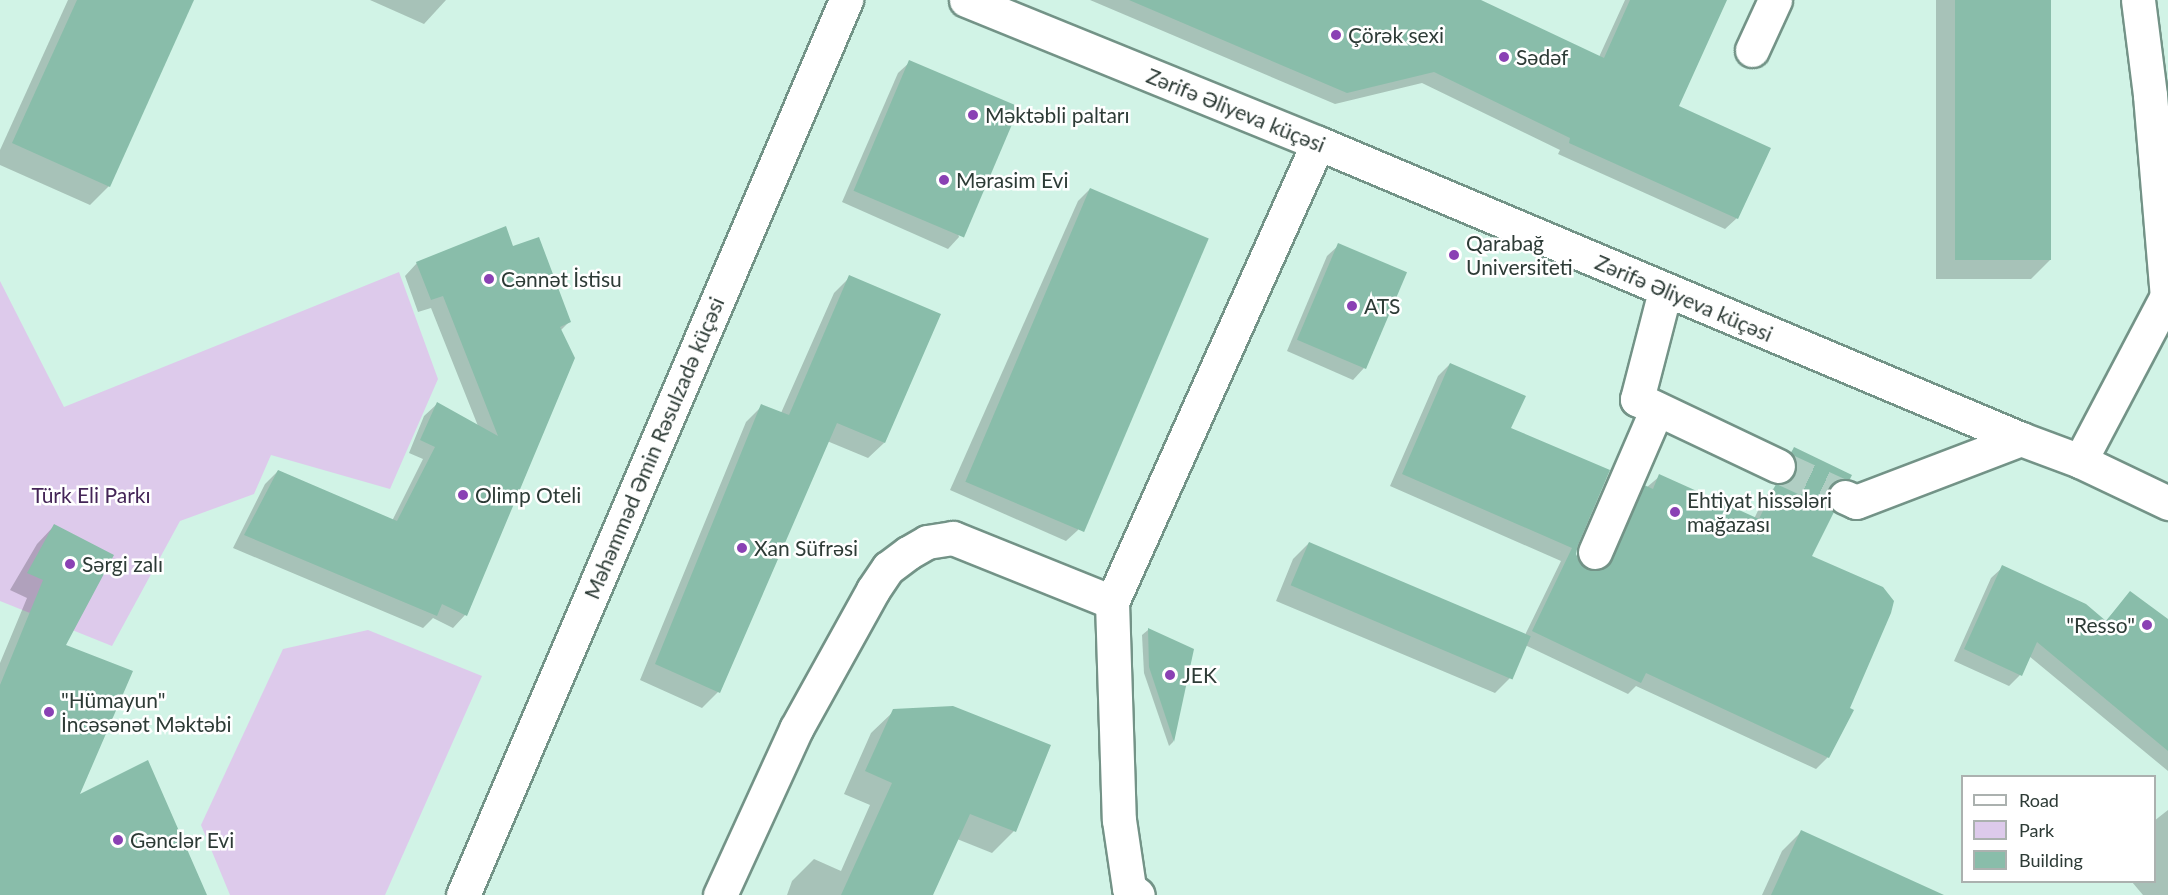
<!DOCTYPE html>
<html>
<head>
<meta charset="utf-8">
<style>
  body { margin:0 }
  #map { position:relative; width:2168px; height:895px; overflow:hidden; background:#d1f3e6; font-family:Lato,sans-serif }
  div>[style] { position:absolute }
  .green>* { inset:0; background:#ddcaeb }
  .shadow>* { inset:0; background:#0003 }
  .building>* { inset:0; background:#89bdaa; transform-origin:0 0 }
  .minor-tunnel>* { height:33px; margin-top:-16.5px; transform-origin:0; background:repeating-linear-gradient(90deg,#b0cec3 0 33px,transparent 0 49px) }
  .roads { filter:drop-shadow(2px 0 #739387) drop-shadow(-2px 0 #739387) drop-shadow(0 2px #739387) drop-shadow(0 -2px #739387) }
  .minor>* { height:33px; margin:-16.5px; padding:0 16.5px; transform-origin:16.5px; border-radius:16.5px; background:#fff }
  .major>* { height:33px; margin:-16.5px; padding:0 16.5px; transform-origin:16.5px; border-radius:16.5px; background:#fff }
  .dots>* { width:16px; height:16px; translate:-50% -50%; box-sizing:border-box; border:3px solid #fff; border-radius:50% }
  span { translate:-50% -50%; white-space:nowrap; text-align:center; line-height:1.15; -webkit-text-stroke:5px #fff; paint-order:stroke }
  .poi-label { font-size:21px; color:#2d3b36 }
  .left { translate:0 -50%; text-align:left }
  .right { translate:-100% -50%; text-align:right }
  .street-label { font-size:21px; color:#2d3b36 }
  .park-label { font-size:21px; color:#442557 }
  .legend { position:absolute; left:1961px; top:775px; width:195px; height:108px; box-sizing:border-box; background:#fff; border:2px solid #abb1af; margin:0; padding:8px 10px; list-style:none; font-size:18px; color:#2d3b36 }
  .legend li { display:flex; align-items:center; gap:12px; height:30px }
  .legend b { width:30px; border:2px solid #abb1af }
</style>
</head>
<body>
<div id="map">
  <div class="green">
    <i style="clip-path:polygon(399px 272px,438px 379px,390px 489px,271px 455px,254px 494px,180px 521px,112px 646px,0 601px,0 281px,64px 407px)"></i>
    <i style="clip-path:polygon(368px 630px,482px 676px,385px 895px,230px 895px,201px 825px,283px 649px)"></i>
  </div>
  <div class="shadow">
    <i style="clip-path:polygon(68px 0,193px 0,109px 186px,90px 205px,0 165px,0 150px)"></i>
    <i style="clip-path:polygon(370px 0,446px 0,424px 24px)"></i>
    <i style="clip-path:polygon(1090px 0,1477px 0,1599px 57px,1625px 0,1725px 0,1677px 107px,1737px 218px,1725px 229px,1558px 154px,1560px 150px,1422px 83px,1335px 104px)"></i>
    <i style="clip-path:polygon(1936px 0,2050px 0,2050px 260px,2031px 279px,1936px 279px)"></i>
    <i style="clip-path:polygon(910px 62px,959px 237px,948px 249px,842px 202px,898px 73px)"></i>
    <i style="clip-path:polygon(1090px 189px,1078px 530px,1066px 541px,950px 490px,1078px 201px)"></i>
    <i style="clip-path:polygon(1339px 245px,1364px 368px,1353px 380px,1287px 351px,1327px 256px)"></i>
    <i style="clip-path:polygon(513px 248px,569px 322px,560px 331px,465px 615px,453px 628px,433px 618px,423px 628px,233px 548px,265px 484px,278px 471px,392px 521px,423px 459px,409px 453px,424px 416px,437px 404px,478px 426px,431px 308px,418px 312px,405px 276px,417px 263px)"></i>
    <i style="clip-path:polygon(850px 277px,884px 443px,868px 458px,827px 441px,718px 692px,702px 708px,640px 680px,746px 422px,762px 406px,781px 413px,834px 293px)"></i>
    <i style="clip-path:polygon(1450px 364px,1509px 429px,1576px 545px,1575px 554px,1578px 564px,1587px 571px,1602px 570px,1633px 499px,1660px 476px,1754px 519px,1764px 498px,1777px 485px,1784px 484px,1782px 461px,1794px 449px,1849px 479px,1836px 491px,1826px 492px,1810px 557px,1828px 757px,1816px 769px,1636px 686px,1628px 694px,1525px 645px,1511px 677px,1495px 693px,1276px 601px,1293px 559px,1309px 543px,1525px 635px,1561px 561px,1390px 486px,1438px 376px)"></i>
    <i style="clip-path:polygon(54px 526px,77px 797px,205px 895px,0 895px,0 663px,27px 598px,10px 590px,37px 544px)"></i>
    <i style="clip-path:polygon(2003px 567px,2105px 622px,2130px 593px,2168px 621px,2168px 771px,2029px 656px,2020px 675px,2009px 686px,1954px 661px,1991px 578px)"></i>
    <i style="clip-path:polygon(1148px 630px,1192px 650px,1173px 742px,1169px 746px,1144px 673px,1142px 635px)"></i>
    <i style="clip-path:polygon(894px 711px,1014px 831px,992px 853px,957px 839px,931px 895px,787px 895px,792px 881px,814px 859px,841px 871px,870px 805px,844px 794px,871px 733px)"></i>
    <i style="clip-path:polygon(2168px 810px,2168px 895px,2143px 895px,2132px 882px,2154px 882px,2154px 821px)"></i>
    <i style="clip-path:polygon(1801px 832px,1929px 895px,1762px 895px,1782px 851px)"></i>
  </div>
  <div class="building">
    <i style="clip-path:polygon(77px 0,194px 0,110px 187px,12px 143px)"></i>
    <i style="clip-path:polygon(1129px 0,1481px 0,1604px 58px,1630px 0,1727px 0,1679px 106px,1771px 148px,1738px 219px,1569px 143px,1570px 138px,1434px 72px,1347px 93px)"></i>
    <i style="left:1955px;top:0;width:96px;height:260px"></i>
    <i style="left:909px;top:60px;width:120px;height:142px;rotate:23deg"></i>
    <i style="left:1090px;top:188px;width:129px;height:319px;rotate:23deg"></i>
    <i style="clip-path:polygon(506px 226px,513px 246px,539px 237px,571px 322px,560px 327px,575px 358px,467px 616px,442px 604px,437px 616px,244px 535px,278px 470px,397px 521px,435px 447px,420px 440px,437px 402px,498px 436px,443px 296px,431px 300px,416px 262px)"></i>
    <i style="left:1338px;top:243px;width:75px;height:105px;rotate:23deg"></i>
    <i style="clip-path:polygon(849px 275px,941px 314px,885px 443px,837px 423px,720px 693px,655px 664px,761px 404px,789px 415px)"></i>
    <i style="clip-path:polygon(1450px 363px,1526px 396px,1511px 428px,1610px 470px,1578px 545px,1576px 554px,1580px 563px,1588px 569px,1597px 571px,1606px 567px,1612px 560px,1644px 485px,1653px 489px,1659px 474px,1759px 519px,1776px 484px,1788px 482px,1795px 475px,1797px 464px,1791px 453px,1794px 447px,1852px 475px,1850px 479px,1835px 481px,1828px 489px,1826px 499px,1834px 512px,1812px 556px,1883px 587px,1894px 601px,1891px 613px,1850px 708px,1854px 710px,1829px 758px,1646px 673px,1641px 683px,1532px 631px,1572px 548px,1402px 474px)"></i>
    <i style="clip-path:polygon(54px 524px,114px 555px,66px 645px,133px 671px,80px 794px,148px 760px,207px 895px,0 895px,0 685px,43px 580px,27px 573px)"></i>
    <i style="left:1309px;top:542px;width:241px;height:47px;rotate:23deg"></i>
    <i style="clip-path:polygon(2002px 565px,2086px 604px,2106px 621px,2130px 591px,2168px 619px,2168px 751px,2037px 642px,2022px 676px,1964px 649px)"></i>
    <i style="clip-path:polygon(1148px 628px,1194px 649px,1174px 742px,1149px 667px)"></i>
    <i style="clip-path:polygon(953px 706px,1051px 745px,1016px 832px,970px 814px,933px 895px,841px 895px,892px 783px,865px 771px,893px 709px)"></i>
    <i style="clip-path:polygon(1801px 830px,1944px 895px,1771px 895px)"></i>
  </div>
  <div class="minor-tunnel">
    <i style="left:1778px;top:466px;width:74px;rotate:24.8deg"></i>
  </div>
  <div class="roads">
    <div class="minor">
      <i style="left:2138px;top:0;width:96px;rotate:82.8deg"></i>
      <i style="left:2150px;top:95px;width:202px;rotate:85.2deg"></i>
      <i style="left:1752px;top:50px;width:55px;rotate:-65.3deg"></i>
      <i style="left:1665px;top:291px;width:112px;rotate:104.5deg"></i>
      <i style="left:1637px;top:399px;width:156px;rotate:25.4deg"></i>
      <i style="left:2080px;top:461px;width:189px;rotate:-62.2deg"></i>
      <i style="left:1845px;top:497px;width:12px;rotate:24deg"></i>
      <i style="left:1856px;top:502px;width:177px;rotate:-20.9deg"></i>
      <i style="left:1595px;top:552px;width:156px;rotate:-66.6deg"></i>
      <i style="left:1112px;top:602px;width:503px;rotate:-65.83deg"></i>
      <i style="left:720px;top:895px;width:183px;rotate:-65.4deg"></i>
      <i style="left:796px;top:729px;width:159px;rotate:-61deg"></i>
      <i style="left:873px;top:590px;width:27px;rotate:-56deg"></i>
      <i style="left:888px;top:568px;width:25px;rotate:-37deg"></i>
      <i style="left:908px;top:553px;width:22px;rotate:-30deg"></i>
      <i style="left:927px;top:542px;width:26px;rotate:-9deg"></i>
      <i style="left:953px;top:538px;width:171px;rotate:21.9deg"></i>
      <i style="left:1112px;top:602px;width:218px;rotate:88.2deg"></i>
      <i style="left:1119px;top:820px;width:69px;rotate:81.6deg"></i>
      <i style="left:1129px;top:888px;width:11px;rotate:38deg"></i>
    </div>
    <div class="major">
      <i style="left:966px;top:0;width:380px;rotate:22.1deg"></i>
      <i style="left:1318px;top:143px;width:763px;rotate:22.83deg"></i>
      <i style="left:2021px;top:439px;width:63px;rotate:20.4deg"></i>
      <i style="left:2080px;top:461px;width:98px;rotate:25.5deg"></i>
      <i style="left:463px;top:895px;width:974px;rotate:-66.83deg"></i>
    </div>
  </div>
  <div class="dots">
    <i style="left:1336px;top:35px;background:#8a41b4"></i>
    <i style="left:1504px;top:57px;background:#8a41b4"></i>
    <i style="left:973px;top:115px;background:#8a41b4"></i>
    <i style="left:944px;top:180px;background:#8a41b4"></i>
    <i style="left:1454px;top:255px;background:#8a41b4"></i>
    <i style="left:489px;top:279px;background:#8a41b4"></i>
    <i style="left:1352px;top:306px;background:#8a41b4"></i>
    <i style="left:463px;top:495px;background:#8a41b4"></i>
    <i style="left:1675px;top:512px;background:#8a41b4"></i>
    <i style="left:742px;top:548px;background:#8a41b4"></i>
    <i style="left:70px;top:564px;background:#8a41b4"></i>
    <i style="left:2147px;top:625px;background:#8a41b4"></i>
    <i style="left:1170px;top:675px;background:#8a41b4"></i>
    <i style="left:49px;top:712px;background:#8a41b4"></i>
    <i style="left:118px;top:840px;background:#8a41b4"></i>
  </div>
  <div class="poi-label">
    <span class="left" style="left:1348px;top:35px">Çörək sexi</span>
    <span class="left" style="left:1516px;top:57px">Sədəf</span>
    <span class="left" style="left:985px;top:115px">Məktəbli paltarı</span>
    <span class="left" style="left:956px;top:180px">Mərasim Evi</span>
    <span class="left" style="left:1466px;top:255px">Qarabağ<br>Universiteti</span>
    <span class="left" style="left:501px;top:279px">Cənnət İstisu</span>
    <span class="left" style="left:1364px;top:306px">ATS</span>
    <span class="left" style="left:475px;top:495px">Olimp Oteli</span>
    <span class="left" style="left:1687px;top:512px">Ehtiyat hissələri<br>mağazası</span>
    <span class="left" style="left:754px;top:548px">Xan Süfrəsi</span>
    <span class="left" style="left:82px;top:564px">Sərgi zalı</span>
    <span class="right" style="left:2135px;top:625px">"Resso"</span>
    <span class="left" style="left:1182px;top:675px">JEK</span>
    <span class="left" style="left:61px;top:712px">"Hümayun"<br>İncəsənət Məktəbi</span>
    <span class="left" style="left:130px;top:840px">Gənclər Evi</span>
  </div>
  <div class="street-label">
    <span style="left:1236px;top:110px;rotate:22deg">Zərifə Əliyeva küçəsi</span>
    <span style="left:1684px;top:298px;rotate:23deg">Zərifə Əliyeva küçəsi</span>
    <span style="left:654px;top:448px;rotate:-67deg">Məhəmməd Əmin Rəsulzadə küçəsi</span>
  </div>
  <div class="park-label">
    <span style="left:91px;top:495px">Türk Eli Parkı</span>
  </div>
  <ul class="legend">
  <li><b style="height:8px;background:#fff"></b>Road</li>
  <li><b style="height:16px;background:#ddcaeb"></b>Park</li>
  <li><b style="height:16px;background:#89bdaa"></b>Building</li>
  </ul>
</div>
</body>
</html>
